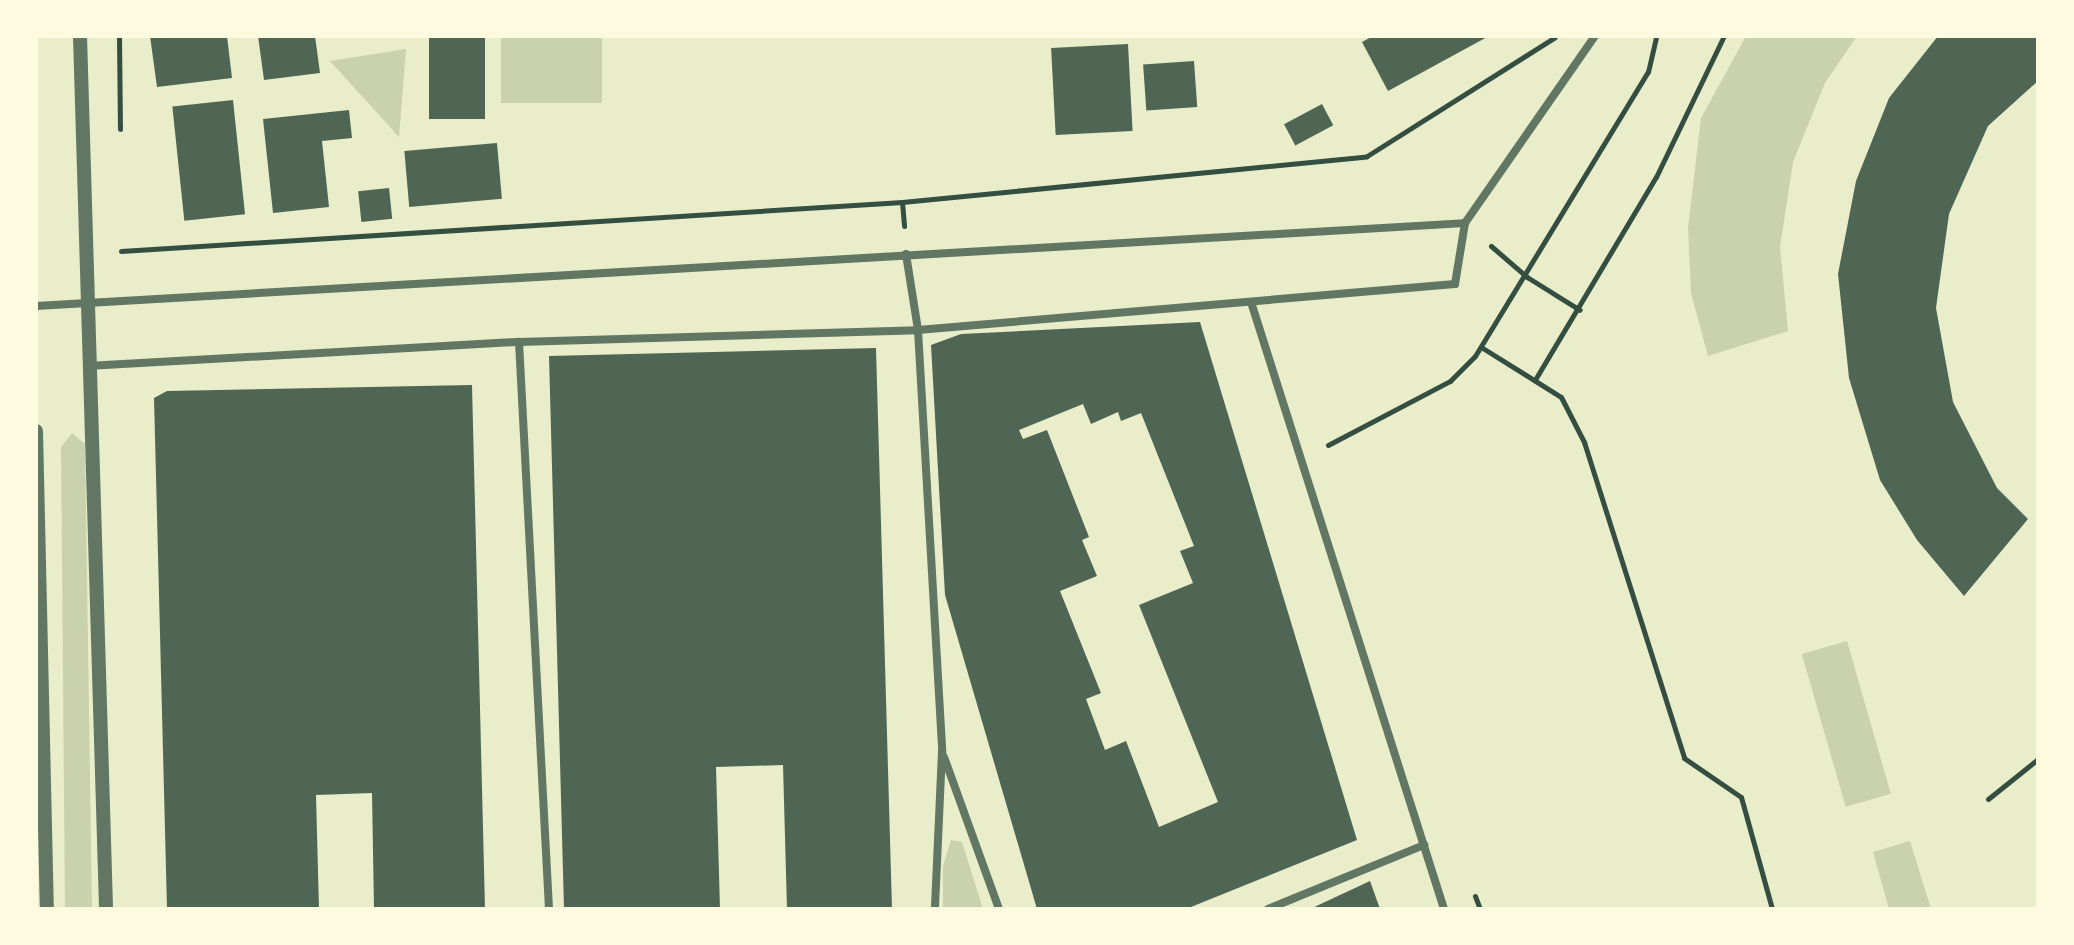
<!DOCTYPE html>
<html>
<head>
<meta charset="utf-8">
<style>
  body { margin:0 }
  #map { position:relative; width:2074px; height:945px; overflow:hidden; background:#e9edc9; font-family:Barlow,sans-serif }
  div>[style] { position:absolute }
  .green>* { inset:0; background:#cad2ad; transform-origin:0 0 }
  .building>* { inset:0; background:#4f6655; transform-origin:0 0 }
  .path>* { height:5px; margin:-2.5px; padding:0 2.5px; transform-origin:2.5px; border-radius:2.5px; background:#344e41 }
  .minor>* { height:8px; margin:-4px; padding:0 4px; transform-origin:4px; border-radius:4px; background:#617663 }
  .tertiary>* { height:14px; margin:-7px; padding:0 7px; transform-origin:7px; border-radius:7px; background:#617663 }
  span { translate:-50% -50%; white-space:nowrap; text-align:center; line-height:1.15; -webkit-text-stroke:6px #fefae0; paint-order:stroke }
  .frame { position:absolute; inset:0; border:38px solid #fefae0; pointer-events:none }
</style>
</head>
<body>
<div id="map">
  <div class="green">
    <i style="left:501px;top:36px;width:101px;height:67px"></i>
    <i style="clip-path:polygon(1746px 36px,1857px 36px,1825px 83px,1793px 162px,1780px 247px,1788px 331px,1708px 356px,1691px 293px,1688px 228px,1701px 118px)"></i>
    <i style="clip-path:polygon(406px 49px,399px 137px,330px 61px)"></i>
    <i style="clip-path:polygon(72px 433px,85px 444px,92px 909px,65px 909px,61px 447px)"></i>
    <i style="left:1847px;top:641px;width:159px;height:47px;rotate:74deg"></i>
    <i style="clip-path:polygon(951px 840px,962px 842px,983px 909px,943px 909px,943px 866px)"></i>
    <i style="clip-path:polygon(1910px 841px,1931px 909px,1889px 909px,1873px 852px)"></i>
  </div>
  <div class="building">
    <i style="clip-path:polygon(150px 36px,227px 36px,232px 78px,157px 87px)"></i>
    <i style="clip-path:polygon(258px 36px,315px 36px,320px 73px,264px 80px)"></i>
    <i style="left:429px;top:36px;width:56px;height:83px"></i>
    <i style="clip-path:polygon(1373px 36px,1489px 36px,1388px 91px,1362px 42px)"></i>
    <i style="clip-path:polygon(1938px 36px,2038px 36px,2038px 81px,1988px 126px,1949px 214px,1936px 308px,1953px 402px,1997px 488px,2028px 519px,1964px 596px,1917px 540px,1880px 480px,1849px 378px,1838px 274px,1856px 181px,1889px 98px)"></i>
    <i style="left:1128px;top:44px;width:87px;height:77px;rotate:87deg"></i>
    <i style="left:1194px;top:61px;width:46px;height:51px;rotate:86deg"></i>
    <i style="left:233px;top:100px;width:115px;height:61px;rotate:84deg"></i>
    <i style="left:1322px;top:104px;width:24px;height:43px;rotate:62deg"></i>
    <i style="clip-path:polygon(349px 110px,352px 138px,322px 141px,329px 207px,273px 213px,263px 119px)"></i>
    <i style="left:497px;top:143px;width:56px;height:93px;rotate:85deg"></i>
    <i style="left:389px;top:188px;width:31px;height:31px;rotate:84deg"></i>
    <i style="clip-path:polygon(evenodd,1200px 322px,1357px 840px,1186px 909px,1037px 909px,945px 595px,931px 345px,961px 334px,1200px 322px,1083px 404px,1091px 424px,1118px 412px,1121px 421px,1141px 413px,1194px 546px,1180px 551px,1193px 583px,1139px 605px,1218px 802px,1159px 827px,1126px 741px,1105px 750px,1086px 699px,1101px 693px,1060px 591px,1097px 576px,1082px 540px,1089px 537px,1047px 430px,1023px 439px,1019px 430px,1083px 404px)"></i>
    <i style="clip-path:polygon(876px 348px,892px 909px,787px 909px,783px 765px,716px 767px,720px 909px,564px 909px,549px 356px)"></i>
    <i style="clip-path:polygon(472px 385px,485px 909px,374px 909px,372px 793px,316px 795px,319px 909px,167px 909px,154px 398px,167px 391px)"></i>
    <i style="clip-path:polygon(1370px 881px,1380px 909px,1310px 909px)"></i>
  </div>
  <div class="path">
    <i style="left:119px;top:36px;width:93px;rotate:89.4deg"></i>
    <i style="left:902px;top:202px;width:24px;rotate:85deg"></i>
    <i style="left:1491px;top:246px;width:48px;rotate:40.7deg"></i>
    <i style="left:1527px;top:277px;width:62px;rotate:31.9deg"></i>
    <i style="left:121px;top:251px;width:783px;rotate:-3.59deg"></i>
    <i style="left:902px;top:202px;width:467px;rotate:-5.6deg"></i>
    <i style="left:1367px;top:156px;width:222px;rotate:-32.3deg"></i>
    <i style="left:1481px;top:347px;width:94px;rotate:32deg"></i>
    <i style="left:1561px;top:397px;width:51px;rotate:62.9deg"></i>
    <i style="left:1584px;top:442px;width:331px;rotate:72.4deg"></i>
    <i style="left:1684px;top:758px;width:69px;rotate:34.4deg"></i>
    <i style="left:1741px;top:797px;width:116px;rotate:74.5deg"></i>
    <i style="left:1536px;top:378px;width:234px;rotate:-59.2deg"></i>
    <i style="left:1656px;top:177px;width:157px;rotate:-64.3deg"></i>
    <i style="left:1328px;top:445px;width:138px;rotate:-27.7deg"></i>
    <i style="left:1450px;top:381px;width:35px;rotate:-45deg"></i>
    <i style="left:1475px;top:356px;width:333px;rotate:-58.7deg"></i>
    <i style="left:1648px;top:72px;width:37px;rotate:-77deg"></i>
    <i style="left:1988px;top:799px;width:64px;rotate:-38.7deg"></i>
    <i style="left:1475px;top:896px;width:14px;rotate:69deg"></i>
  </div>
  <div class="minor">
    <i style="left:906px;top:254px;width:77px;rotate:81deg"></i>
    <i style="left:918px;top:330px;width:423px;rotate:86.7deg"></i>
    <i style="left:942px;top:752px;width:157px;rotate:92.6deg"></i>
    <i style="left:1251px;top:302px;width:637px;rotate:72.36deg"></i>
    <i style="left:36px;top:306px;width:1431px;rotate:-3.32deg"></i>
    <i style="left:519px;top:342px;width:568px;rotate:86.97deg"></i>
    <i style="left:87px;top:366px;width:433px;rotate:-3.2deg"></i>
    <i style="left:519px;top:342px;width:399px;rotate:-1.7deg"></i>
    <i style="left:918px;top:330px;width:539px;rotate:-4.9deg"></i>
    <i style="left:1455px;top:284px;width:62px;rotate:-80.7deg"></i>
    <i style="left:1465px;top:223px;width:228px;rotate:-55.2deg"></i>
    <i style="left:944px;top:757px;width:162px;rotate:70.1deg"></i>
    <i style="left:1268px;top:909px;width:169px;rotate:-22.3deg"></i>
  </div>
  <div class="tertiary">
    <i style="left:80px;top:36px;width:873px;rotate:88.29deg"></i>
    <i style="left:36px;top:431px;width:478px;rotate:88.7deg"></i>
  </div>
  <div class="frame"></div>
</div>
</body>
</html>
